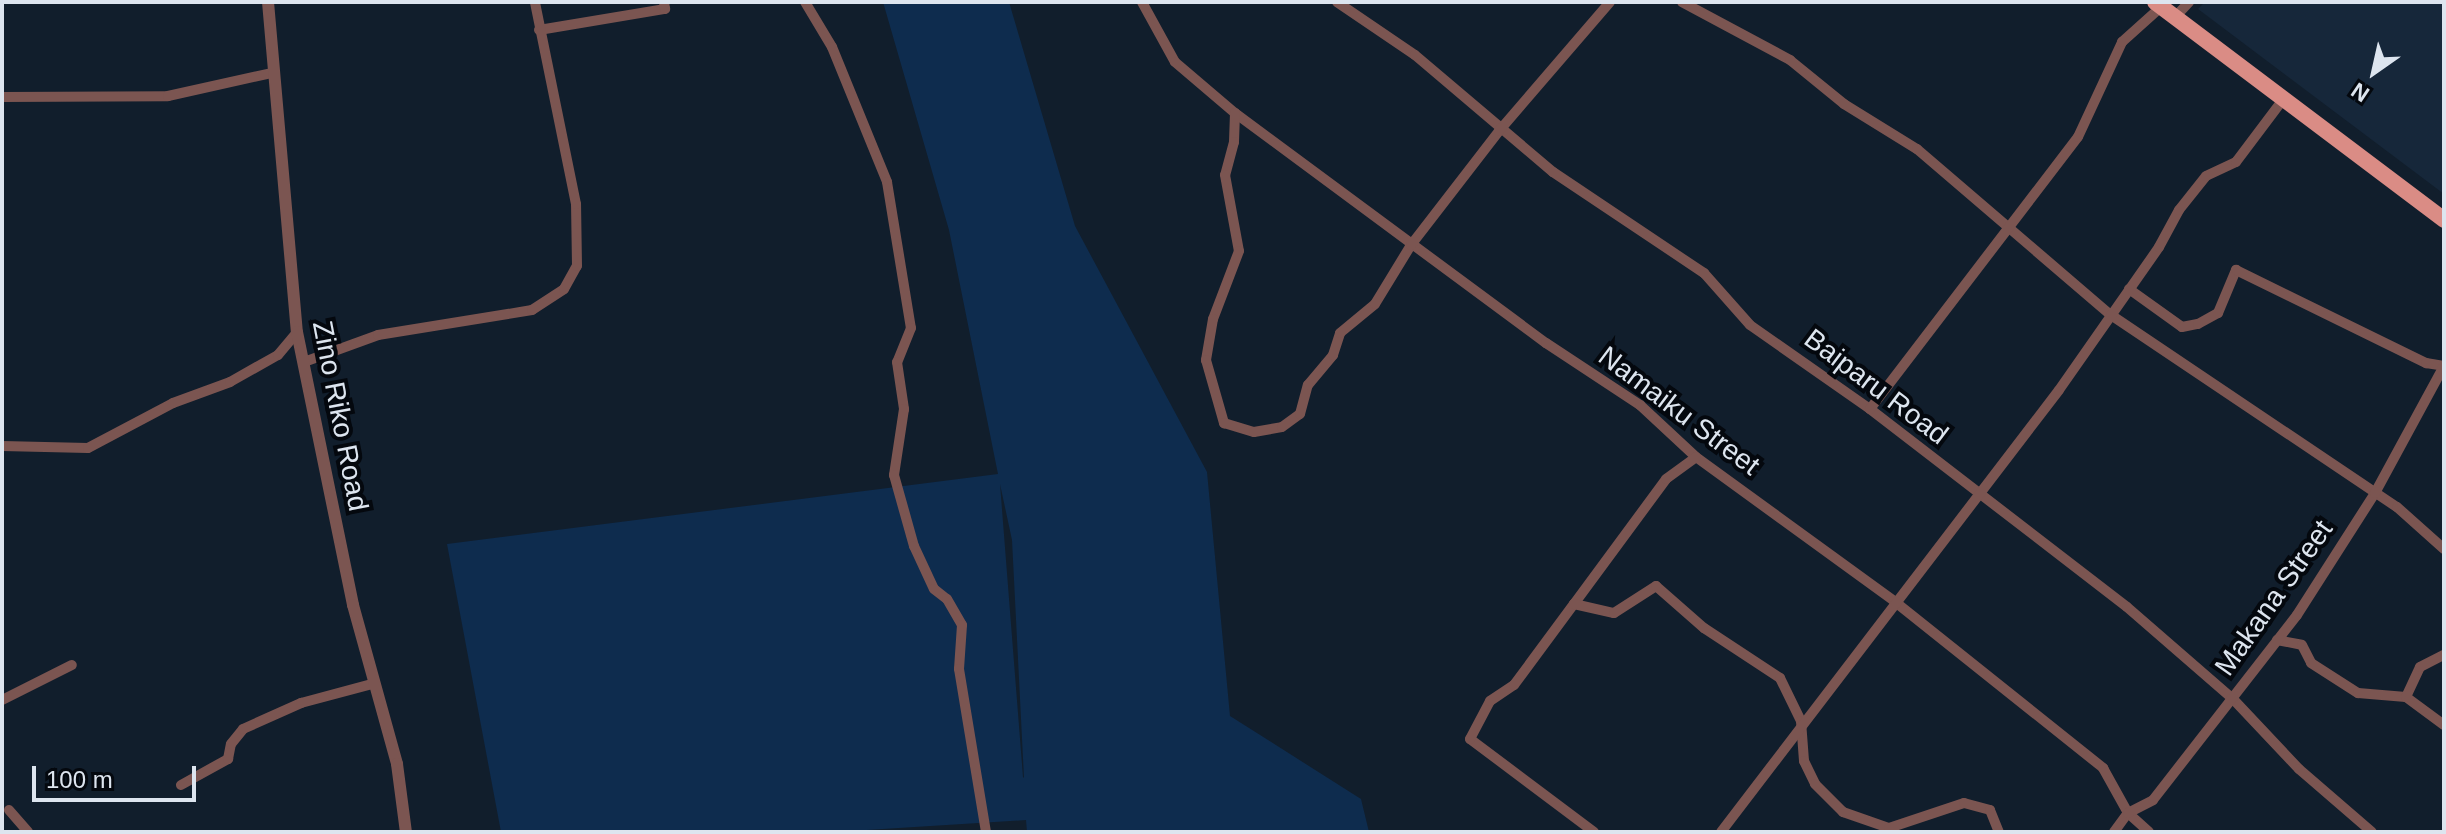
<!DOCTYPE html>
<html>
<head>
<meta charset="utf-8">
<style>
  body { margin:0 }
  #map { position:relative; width:2446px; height:834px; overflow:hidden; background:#111e2c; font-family:Helvetica,sans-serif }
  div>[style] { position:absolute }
  .built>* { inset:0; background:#16273a }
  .green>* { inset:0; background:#0e2c4e }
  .minor>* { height:10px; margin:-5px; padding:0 5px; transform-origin:5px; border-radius:5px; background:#7b5551 }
  .tertiary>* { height:12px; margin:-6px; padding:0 6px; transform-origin:6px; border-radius:6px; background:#7b5551 }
  .primary>* { height:16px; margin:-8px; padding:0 8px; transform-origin:8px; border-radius:8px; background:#da8c85 }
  span { translate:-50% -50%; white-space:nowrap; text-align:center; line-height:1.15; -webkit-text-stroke:8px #04080e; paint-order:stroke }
  .street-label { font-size:28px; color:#dde5ef }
  .frame { position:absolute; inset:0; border:4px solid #dde5ef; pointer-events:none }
  .north { position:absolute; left:2334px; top:32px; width:80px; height:80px; -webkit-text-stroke:6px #04080e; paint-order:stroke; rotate:214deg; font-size:22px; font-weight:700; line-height:32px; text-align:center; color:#dde5ef }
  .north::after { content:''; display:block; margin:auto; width:28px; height:36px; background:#dde5ef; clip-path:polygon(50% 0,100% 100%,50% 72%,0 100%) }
  .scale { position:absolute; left:32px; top:766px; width:164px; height:36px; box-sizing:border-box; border:4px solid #dde5ef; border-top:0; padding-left:10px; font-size:24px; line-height:28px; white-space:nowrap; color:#dde5ef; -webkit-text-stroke:6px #04080e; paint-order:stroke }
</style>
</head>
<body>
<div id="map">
  <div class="built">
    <i style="clip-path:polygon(2205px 2px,2444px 2px,2444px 194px,2198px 9px)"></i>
  </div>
  <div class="green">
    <i style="clip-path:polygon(evenodd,883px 2px,1009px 2px,1075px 226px,1207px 472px,1230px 716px,1361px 799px,1369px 832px,1027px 832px,1026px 820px,835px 832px,501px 832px,447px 544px,998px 474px,949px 230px,883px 2px,1000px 484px,1012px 540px,1024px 778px,1023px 777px,1000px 484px)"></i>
  </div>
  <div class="minor">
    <i style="left:805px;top:2px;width:52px;rotate:59deg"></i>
    <i style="left:832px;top:47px;width:146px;rotate:67.8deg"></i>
    <i style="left:887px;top:182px;width:148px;rotate:80.7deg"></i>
    <i style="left:911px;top:328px;width:37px;rotate:112deg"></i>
    <i style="left:897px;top:362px;width:48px;rotate:81.5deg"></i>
    <i style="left:904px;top:409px;width:67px;rotate:98.6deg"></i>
    <i style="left:894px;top:475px;width:74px;rotate:74.3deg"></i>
    <i style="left:914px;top:546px;width:47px;rotate:65.1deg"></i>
    <i style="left:934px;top:589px;width:16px;rotate:38deg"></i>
    <i style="left:947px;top:599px;width:30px;rotate:60deg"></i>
    <i style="left:962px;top:625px;width:44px;rotate:93.9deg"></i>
    <i style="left:959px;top:669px;width:165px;rotate:80.6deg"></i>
    <i style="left:1142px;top:2px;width:68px;rotate:61.2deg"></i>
    <i style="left:1175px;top:62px;width:79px;rotate:40.4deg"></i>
    <i style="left:1235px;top:113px;width:387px;rotate:36.5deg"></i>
    <i style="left:1546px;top:343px;width:113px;rotate:33.4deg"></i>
    <i style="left:1640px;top:405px;width:76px;rotate:42.9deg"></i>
    <i style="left:1696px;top:457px;width:245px;rotate:36deg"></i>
    <i style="left:1894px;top:601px;width:268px;rotate:38.6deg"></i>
    <i style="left:2103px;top:768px;width:51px;rotate:60.9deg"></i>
    <i style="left:2128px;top:813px;width:28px;rotate:42deg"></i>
    <i style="left:1337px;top:2px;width:94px;rotate:34.2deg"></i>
    <i style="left:1415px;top:55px;width:181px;rotate:40.3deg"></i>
    <i style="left:1553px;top:172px;width:182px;rotate:33.8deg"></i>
    <i style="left:1704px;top:273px;width:69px;rotate:48.5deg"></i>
    <i style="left:1750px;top:325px;width:146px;rotate:35deg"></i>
    <i style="left:1870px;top:409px;width:324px;rotate:37.6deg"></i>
    <i style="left:2127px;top:607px;width:140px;rotate:41deg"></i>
    <i style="left:2233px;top:699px;width:96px;rotate:46.7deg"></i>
    <i style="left:2299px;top:769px;width:96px;rotate:40.8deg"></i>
    <i style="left:1682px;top:2px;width:123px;rotate:28.2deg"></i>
    <i style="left:1790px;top:60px;width:70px;rotate:39.2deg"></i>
    <i style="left:1844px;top:104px;width:86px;rotate:31.7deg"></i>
    <i style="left:1917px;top:149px;width:255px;rotate:40.6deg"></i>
    <i style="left:2111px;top:315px;width:344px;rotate:33.9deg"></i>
    <i style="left:2397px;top:507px;width:63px;rotate:41.8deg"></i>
    <i style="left:2177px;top:15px;width:18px;rotate:-47deg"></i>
    <i style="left:539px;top:30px;width:128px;rotate:-9.5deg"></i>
    <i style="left:665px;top:9px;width:7px;rotate:-98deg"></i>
    <i style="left:2px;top:97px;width:166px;rotate:-0.3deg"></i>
    <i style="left:168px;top:96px;width:107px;rotate:-12.5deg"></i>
    <i style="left:1235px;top:113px;width:29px;rotate:92deg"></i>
    <i style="left:1234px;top:142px;width:34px;rotate:105deg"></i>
    <i style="left:1225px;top:175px;width:77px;rotate:79.6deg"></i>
    <i style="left:1239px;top:251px;width:73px;rotate:110.9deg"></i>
    <i style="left:1213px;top:319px;width:42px;rotate:99.7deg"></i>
    <i style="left:1206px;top:360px;width:66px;rotate:74.1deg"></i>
    <i style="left:1224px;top:423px;width:31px;rotate:17deg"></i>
    <i style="left:1254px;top:432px;width:28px;rotate:-10deg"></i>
    <i style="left:1282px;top:427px;width:22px;rotate:-36deg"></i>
    <i style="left:1300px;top:414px;width:30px;rotate:-75deg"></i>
    <i style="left:1308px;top:385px;width:39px;rotate:-50deg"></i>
    <i style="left:1333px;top:355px;width:23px;rotate:-72deg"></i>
    <i style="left:1340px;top:333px;width:45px;rotate:-39.6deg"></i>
    <i style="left:1375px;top:304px;width:69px;rotate:-58.6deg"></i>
    <i style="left:1411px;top:245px;width:144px;rotate:-52.3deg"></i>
    <i style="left:1499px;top:131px;width:170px;rotate:-49.3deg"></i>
    <i style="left:2129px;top:289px;width:65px;rotate:35.6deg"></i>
    <i style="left:2182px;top:327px;width:16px;rotate:-11deg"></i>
    <i style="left:2198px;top:324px;width:23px;rotate:-29deg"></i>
    <i style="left:2218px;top:313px;width:47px;rotate:-67.3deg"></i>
    <i style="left:2236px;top:270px;width:212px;rotate:26.1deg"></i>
    <i style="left:2426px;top:363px;width:18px;rotate:9deg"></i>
    <i style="left:304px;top:362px;width:79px;rotate:-20deg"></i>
    <i style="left:378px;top:335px;width:156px;rotate:-9.2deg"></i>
    <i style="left:532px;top:310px;width:38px;rotate:-33deg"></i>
    <i style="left:564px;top:289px;width:26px;rotate:-61deg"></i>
    <i style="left:577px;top:266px;width:62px;rotate:-90.9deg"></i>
    <i style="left:576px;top:204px;width:206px;rotate:-101.5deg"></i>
    <i style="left:1870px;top:409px;width:342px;rotate:-52.6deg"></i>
    <i style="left:2078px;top:137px;width:105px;rotate:-65.1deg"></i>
    <i style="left:2122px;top:42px;width:52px;rotate:-41.9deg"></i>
    <i style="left:2px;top:446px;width:86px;rotate:1.3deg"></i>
    <i style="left:88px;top:448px;width:96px;rotate:-27.9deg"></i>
    <i style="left:173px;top:403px;width:61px;rotate:-20.2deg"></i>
    <i style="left:230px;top:382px;width:55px;rotate:-29.4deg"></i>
    <i style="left:278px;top:355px;width:30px;rotate:-50deg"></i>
    <i style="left:1574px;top:604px;width:155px;rotate:-53.6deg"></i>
    <i style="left:1666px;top:479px;width:37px;rotate:-36deg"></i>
    <i style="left:2277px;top:640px;width:25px;rotate:11deg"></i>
    <i style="left:2302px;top:645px;width:20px;rotate:63deg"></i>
    <i style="left:2311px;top:663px;width:56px;rotate:32.6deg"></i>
    <i style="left:2358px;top:693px;width:48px;rotate:4.8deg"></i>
    <i style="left:2406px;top:697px;width:47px;rotate:36.4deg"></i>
    <i style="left:2406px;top:697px;width:33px;rotate:-65deg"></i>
    <i style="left:2420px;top:667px;width:27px;rotate:-27deg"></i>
    <i style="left:2px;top:700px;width:78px;rotate:-26.6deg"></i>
    <i style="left:181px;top:785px;width:54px;rotate:-29deg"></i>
    <i style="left:228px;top:759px;width:15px;rotate:-79deg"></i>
    <i style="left:231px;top:744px;width:19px;rotate:-51deg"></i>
    <i style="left:243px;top:729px;width:64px;rotate:-24.1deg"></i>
    <i style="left:301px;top:703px;width:73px;rotate:-15deg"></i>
    <i style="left:9px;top:810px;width:29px;rotate:49deg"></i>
    <i style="left:1594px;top:832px;width:155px;rotate:-143.1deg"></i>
    <i style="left:1470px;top:739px;width:43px;rotate:-62.2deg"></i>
    <i style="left:1490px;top:701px;width:29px;rotate:-34deg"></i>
    <i style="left:1514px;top:685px;width:101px;rotate:-53.5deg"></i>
    <i style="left:1574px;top:604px;width:41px;rotate:12.7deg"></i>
    <i style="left:1614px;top:613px;width:50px;rotate:-32.7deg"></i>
    <i style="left:1656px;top:586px;width:64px;rotate:41.2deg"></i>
    <i style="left:1704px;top:628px;width:91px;rotate:33.3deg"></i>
    <i style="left:1780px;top:678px;width:48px;rotate:64deg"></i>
    <i style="left:1801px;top:721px;width:40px;rotate:85.7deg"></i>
    <i style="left:1804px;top:761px;width:25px;rotate:64deg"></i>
    <i style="left:1815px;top:784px;width:40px;rotate:45deg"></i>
    <i style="left:1843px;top:812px;width:49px;rotate:19.2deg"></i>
    <i style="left:1889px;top:828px;width:79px;rotate:-18.4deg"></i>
    <i style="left:1964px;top:803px;width:27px;rotate:15deg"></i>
    <i style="left:1990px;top:810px;width:24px;rotate:68deg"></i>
    <i style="left:1721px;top:832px;width:556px;rotate:-52.59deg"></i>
    <i style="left:2059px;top:390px;width:174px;rotate:-55deg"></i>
    <i style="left:2159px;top:247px;width:42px;rotate:-61.6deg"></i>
    <i style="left:2179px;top:210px;width:43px;rotate:-51.5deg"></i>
    <i style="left:2206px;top:176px;width:33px;rotate:-25deg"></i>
    <i style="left:2236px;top:162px;width:76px;rotate:-53deg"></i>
    <i style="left:2114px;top:832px;width:24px;rotate:-54deg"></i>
    <i style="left:2128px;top:813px;width:28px;rotate:-27deg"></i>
    <i style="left:2153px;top:800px;width:234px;rotate:-52.1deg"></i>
    <i style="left:2297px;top:615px;width:145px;rotate:-57.4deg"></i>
    <i style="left:2375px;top:493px;width:145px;rotate:-61.5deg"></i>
  </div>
  <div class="tertiary">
    <i style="left:268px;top:2px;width:331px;rotate:85deg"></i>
    <i style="left:297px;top:332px;width:279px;rotate:78.4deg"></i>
    <i style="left:353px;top:605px;width:165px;rotate:74.5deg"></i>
    <i style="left:397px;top:764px;width:69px;rotate:82.5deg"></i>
  </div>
  <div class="primary">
    <i style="left:2155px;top:2px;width:362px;rotate:37deg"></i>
  </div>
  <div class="street-label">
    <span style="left:1876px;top:387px;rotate:37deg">Baiparu Road</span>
    <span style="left:1679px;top:411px;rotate:37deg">Namaiku Street</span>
    <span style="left:340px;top:416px;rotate:79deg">Zino Riko Road</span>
    <span style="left:2274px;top:598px;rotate:-55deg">Makana Street</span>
  </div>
  <div class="frame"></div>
  <div class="north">N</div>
  <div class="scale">100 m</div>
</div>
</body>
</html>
